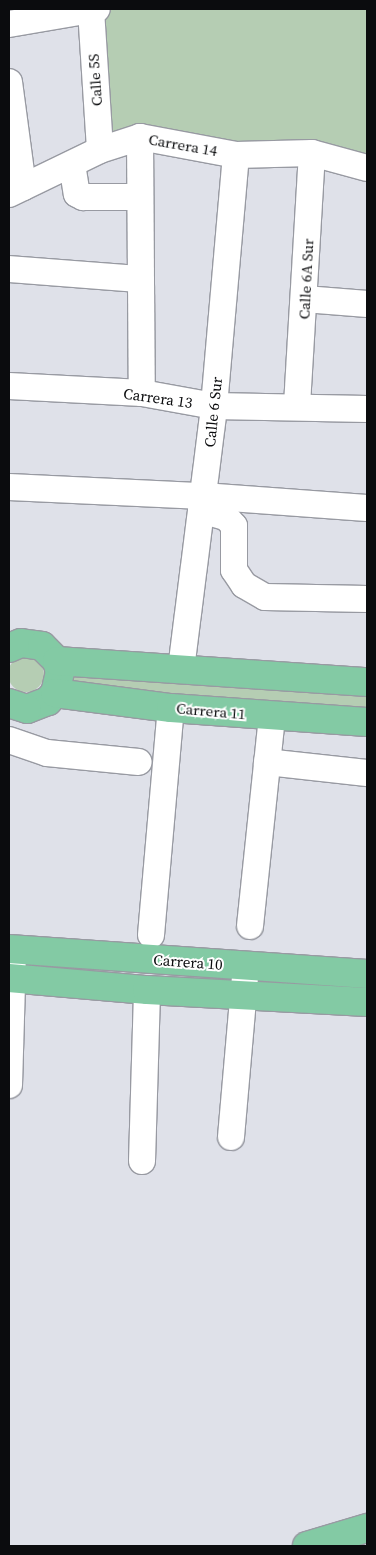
<!DOCTYPE html>
<html>
<head>
<meta charset="utf-8">
<style>
  body { margin:0 }
  #map { position:relative; width:376px; height:1555px; overflow:hidden; background:#dfe1e9; font-family:"Source Serif 4",serif }
  div>[style] { position:absolute }
  .green>* { inset:0; background:#b5cdb3 }
  .round { border-radius:50% }
  .roads { filter:drop-shadow(1px 0 #989aa2) drop-shadow(-1px 0 #989aa2) drop-shadow(0 1px #989aa2) drop-shadow(0 -1px #989aa2) }
  .minor>* { height:26px; margin:-13px; padding:0 13px; transform-origin:13px; border-radius:13px; background:#fff }
  .major>* { height:28px; margin:-14px; padding:0 14px; transform-origin:14px; border-radius:14px; background:#83caa4 }
  span { translate:-50% -50%; white-space:nowrap; text-align:center; line-height:1.15; -webkit-text-stroke:4px #fff; paint-order:stroke }
  .street-label { font-size:15px; color:#0b0c0e }
  .frame { position:absolute; inset:0; border:10px solid #0b0c0e; pointer-events:none }
</style>
</head>
<body>
<div id="map">
  <div class="green">
    <i style="clip-path:polygon(97px 9px,367px 9px,367px 168px,312px 153px,100px 150px)"></i>
    <i class="round" style="left:8px;top:656px;width:36px;height:36px"></i>
    <i style="clip-path:polygon(74px 675px,367px 697px,367px 710px,73px 686px,67px 684px)"></i>
  </div>
  <div class="roads">
    <div class="minor">
      <i style="left:91px;top:10px;width:140px;rotate:86.3deg"></i>
      <i style="left:9px;top:24px;width:89px;rotate:-9.7deg"></i>
      <i style="left:9px;top:82px;width:106px;rotate:82.4deg"></i>
      <i style="left:140px;top:137px;width:256px;rotate:89.6deg"></i>
      <i style="left:72px;top:164px;width:30px;rotate:81deg"></i>
      <i style="left:77px;top:194px;width:7px;rotate:27deg"></i>
      <i style="left:83px;top:197px;width:57px"></i>
      <i style="left:9px;top:194px;width:101px;rotate:-25.8deg"></i>
      <i style="left:100px;top:150px;width:42px;rotate:-18deg"></i>
      <i style="left:140px;top:137px;width:98px;rotate:10.6deg"></i>
      <i style="left:236px;top:155px;width:76px;rotate:-1.5deg"></i>
      <i style="left:312px;top:153px;width:57px;rotate:15.3deg"></i>
      <i style="left:9px;top:269px;width:130px;rotate:4.4deg"></i>
      <i style="left:305px;top:299px;width:62px;rotate:4.6deg"></i>
      <i style="left:9px;top:386px;width:133px;rotate:3deg"></i>
      <i style="left:142px;top:393px;width:73px;rotate:10.2deg"></i>
      <i style="left:214px;top:406px;width:153px;rotate:1.1deg"></i>
      <i style="left:297px;top:405px;width:252px;rotate:-86.6deg"></i>
      <i style="left:9px;top:487px;width:194px;rotate:2.7deg"></i>
      <i style="left:203px;top:496px;width:164px;rotate:4.2deg"></i>
      <i style="left:201px;top:510px;width:26px;rotate:16deg"></i>
      <i style="left:226px;top:517px;width:12px;rotate:48deg"></i>
      <i style="left:234px;top:526px;width:44px;rotate:90deg"></i>
      <i style="left:234px;top:570px;width:18px;rotate:56deg"></i>
      <i style="left:244px;top:585px;width:24px;rotate:30deg"></i>
      <i style="left:265px;top:597px;width:102px;rotate:1.1deg"></i>
      <i style="left:181px;top:669px;width:265px;rotate:-82.8deg"></i>
      <i style="left:214px;top:406px;width:252px;rotate:-85deg"></i>
      <i style="left:9px;top:740px;width:40px;rotate:18.9deg"></i>
      <i style="left:47px;top:753px;width:92px;rotate:5.6deg"></i>
      <i style="left:267px;top:762px;width:101px;rotate:6.3deg"></i>
      <i style="left:250px;top:926px;width:211px;rotate:-84deg"></i>
      <i style="left:151px;top:935px;width:228px;rotate:-85deg"></i>
      <i style="left:9px;top:1085px;width:136px;rotate:-88.3deg"></i>
      <i style="left:231px;top:1137px;width:172px;rotate:-85deg"></i>
      <i style="left:142px;top:1161px;width:171px;rotate:-88.3deg"></i>
    </div>
    <div class="major">
      <i style="left:9px;top:648px;width:13px;rotate:-23deg"></i>
      <i style="left:21px;top:643px;width:21px;rotate:8deg"></i>
      <i style="left:42px;top:646px;width:21px;rotate:45deg"></i>
      <i style="left:57px;top:661px;width:11px;rotate:75deg"></i>
      <i style="left:60px;top:672px;width:22px;rotate:103deg"></i>
      <i style="left:55px;top:693px;width:11px;rotate:131deg"></i>
      <i style="left:48px;top:701px;width:22px;rotate:159deg"></i>
      <i style="left:27px;top:709px;width:19px;rotate:-162deg"></i>
      <i style="left:57px;top:661px;width:311px;rotate:3.9deg"></i>
      <i style="left:55px;top:693px;width:117px;rotate:7.4deg"></i>
      <i style="left:171px;top:708px;width:196px;rotate:4.1deg"></i>
      <i style="left:9px;top:949px;width:359px;rotate:4deg"></i>
      <i style="left:9px;top:978px;width:139px;rotate:5deg"></i>
      <i style="left:147px;top:990px;width:220px;rotate:3.1deg"></i>
      <i style="left:307px;top:1546px;width:63px;rotate:-16.7deg"></i>
    </div>
  </div>
  <div class="street-label">
    <span style="left:95px;top:80px;rotate:-94deg">Calle 5S</span>
    <span style="left:183px;top:145px;rotate:10deg">Carrera 14</span>
    <span style="left:306px;top:279px;rotate:-87deg">Calle 6A Sur</span>
    <span style="left:158px;top:398px;rotate:8deg">Carrera 13</span>
    <span style="left:213px;top:412px;rotate:-84deg">Calle 6 Sur</span>
    <span style="left:211px;top:711px;rotate:5deg">Carrera 11</span>
    <span style="left:188px;top:962px;rotate:4deg">Carrera 10</span>
  </div>
  <div class="frame"></div>
</div>
</body>
</html>
